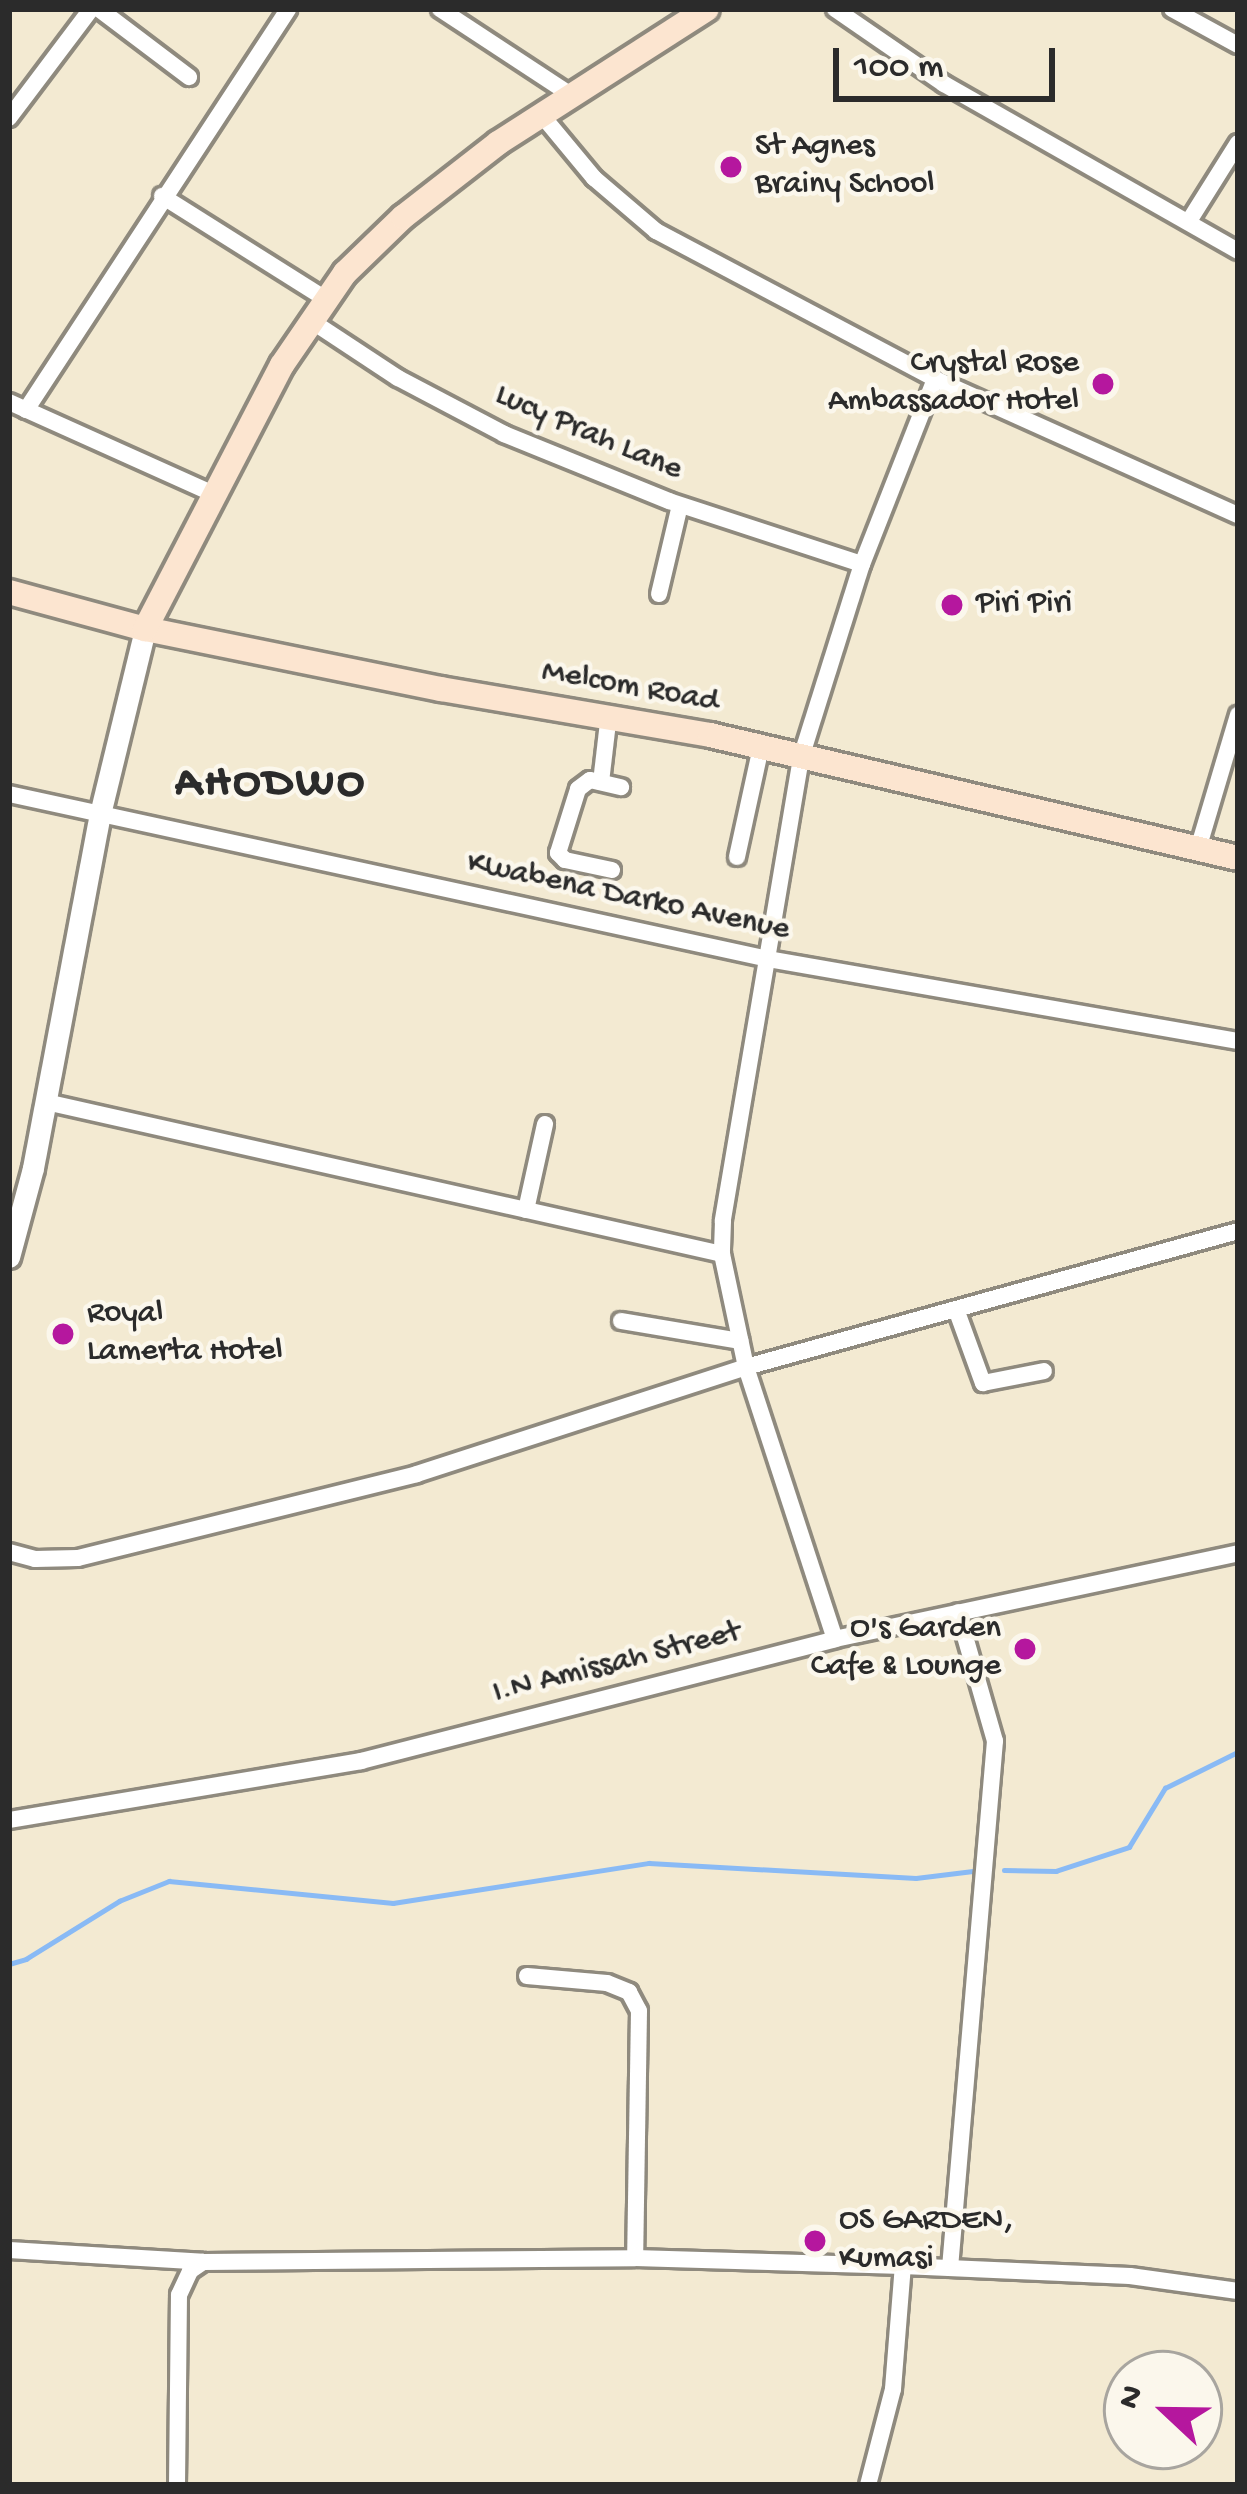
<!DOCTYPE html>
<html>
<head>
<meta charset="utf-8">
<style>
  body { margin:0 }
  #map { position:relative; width:1247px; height:2494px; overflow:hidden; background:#f3ead2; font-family:"Gochi Hand",sans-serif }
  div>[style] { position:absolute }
  .stream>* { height:4.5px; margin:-2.25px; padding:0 2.25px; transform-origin:2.25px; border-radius:2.25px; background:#89baf5 }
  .roads { filter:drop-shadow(3px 0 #8f8a7e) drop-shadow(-3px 0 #8f8a7e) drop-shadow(0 3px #8f8a7e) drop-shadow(0 -3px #8f8a7e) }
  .minor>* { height:16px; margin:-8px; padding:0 8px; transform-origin:8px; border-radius:8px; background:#fff }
  .tertiary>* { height:21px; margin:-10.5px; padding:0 10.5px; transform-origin:10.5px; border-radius:10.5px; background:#fff }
  .secondary>* { height:24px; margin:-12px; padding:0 12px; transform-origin:12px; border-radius:12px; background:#fce5d0 }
  .dots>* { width:33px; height:33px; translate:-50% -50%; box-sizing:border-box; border:6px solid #fbf7ec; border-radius:50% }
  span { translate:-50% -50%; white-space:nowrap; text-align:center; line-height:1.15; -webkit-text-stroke:9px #fbf7ec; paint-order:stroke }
  .poi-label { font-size:33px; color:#2b2b2b }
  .left { translate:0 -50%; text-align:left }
  .right { translate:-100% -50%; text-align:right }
  .street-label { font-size:33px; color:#2b2b2b }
  .district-label { font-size:45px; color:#2b2b2b; font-weight:700; letter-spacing:3px }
  .frame { position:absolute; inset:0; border:12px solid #2b2b2b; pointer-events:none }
  .north { position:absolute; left:1103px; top:2350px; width:120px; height:120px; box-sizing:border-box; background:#fbf7ec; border:3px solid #a8a59f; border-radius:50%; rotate:292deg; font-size:33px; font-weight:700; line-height:48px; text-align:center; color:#2b2b2b }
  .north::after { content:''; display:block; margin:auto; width:42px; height:54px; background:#b5179e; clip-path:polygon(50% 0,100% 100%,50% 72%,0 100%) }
  .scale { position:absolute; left:833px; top:48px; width:222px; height:54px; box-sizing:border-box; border:6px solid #2b2b2b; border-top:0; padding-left:15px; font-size:36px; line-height:42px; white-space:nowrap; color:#2b2b2b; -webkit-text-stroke:9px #fbf7ec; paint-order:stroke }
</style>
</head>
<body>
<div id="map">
  <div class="stream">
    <i style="left:1004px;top:1870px;width:52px;rotate:1.1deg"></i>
    <i style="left:1056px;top:1871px;width:77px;rotate:-18.2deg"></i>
    <i style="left:1129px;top:1847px;width:69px;rotate:-58.6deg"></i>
    <i style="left:1165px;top:1788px;width:81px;rotate:-26.3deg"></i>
    <i style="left:9px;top:1964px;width:18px;rotate:-16deg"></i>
    <i style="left:26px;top:1959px;width:110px;rotate:-31.9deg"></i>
    <i style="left:119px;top:1901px;width:54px;rotate:-21.8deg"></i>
    <i style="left:169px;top:1881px;width:225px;rotate:5.6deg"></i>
    <i style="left:393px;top:1903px;width:259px;rotate:-8.9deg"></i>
    <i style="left:649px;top:1863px;width:267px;rotate:3.2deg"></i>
    <i style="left:916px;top:1878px;width:57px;rotate:-7deg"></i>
  </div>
  <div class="roads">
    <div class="minor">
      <i style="left:99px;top:9px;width:113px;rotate:37.1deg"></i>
      <i style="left:440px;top:9px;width:153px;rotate:33.3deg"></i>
      <i style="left:835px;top:9px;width:132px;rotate:34.5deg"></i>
      <i style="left:944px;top:84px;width:338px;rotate:29.6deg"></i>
      <i style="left:1172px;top:9px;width:75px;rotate:28.6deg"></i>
      <i style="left:540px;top:113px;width:85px;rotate:50.3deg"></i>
      <i style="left:594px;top:178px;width:82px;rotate:40.5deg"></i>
      <i style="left:656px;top:231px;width:316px;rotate:27.9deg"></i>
      <i style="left:935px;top:379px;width:199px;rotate:111.5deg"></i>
      <i style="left:862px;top:564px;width:203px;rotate:107.5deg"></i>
      <i style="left:801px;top:758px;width:470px;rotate:99.6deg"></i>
      <i style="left:723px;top:1221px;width:33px;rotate:92deg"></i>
      <i style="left:722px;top:1254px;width:116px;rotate:78deg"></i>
      <i style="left:746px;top:1367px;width:286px;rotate:71.9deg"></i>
      <i style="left:9px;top:118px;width:136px;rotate:-53deg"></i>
      <i style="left:162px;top:196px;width:191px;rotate:32.2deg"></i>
      <i style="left:1189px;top:221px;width:92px;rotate:-57.9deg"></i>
      <i style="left:310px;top:320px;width:105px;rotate:33.4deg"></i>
      <i style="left:398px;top:378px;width:120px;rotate:27.8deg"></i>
      <i style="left:504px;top:434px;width:178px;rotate:22.1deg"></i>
      <i style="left:669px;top:501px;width:203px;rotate:18.1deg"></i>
      <i style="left:935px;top:379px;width:332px;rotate:24.2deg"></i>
      <i style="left:9px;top:402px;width:225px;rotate:24.2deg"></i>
      <i style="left:26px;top:410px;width:479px;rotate:-56.8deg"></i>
      <i style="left:659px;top:594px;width:91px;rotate:-76.7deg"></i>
      <i style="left:601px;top:782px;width:68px;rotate:-83.3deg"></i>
      <i style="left:9px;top:794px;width:777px;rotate:12.26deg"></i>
      <i style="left:768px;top:959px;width:477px;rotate:9.9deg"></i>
      <i style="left:1198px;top:849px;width:140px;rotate:-73.4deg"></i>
      <i style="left:737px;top:857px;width:113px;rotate:-77.7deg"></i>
      <i style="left:612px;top:870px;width:48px;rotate:-168deg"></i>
      <i style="left:565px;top:860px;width:10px;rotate:-135deg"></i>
      <i style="left:558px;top:853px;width:67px;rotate:-72.6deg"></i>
      <i style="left:578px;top:789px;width:15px;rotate:-37deg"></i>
      <i style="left:590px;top:780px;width:32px;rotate:13deg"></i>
      <i style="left:46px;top:1102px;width:693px;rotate:12.67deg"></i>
      <i style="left:526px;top:1210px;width:88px;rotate:-77.5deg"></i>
      <i style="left:956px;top:1309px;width:79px;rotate:70deg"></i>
      <i style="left:983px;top:1383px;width:62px;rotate:-11.1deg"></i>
      <i style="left:621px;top:1321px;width:121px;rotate:9.5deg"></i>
      <i style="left:9px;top:1552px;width:27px;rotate:15deg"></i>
      <i style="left:35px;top:1559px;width:43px;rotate:-1.3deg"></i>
      <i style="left:78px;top:1558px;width:349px;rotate:-13.9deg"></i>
      <i style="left:417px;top:1474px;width:346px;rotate:-18deg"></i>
      <i style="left:746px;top:1367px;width:510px;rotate:-15.45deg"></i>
      <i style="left:9px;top:1820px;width:357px;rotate:-9.5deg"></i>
      <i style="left:361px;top:1761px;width:489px;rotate:-14.4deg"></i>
      <i style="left:835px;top:1639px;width:412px;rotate:-12deg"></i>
      <i style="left:527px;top:1976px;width:80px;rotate:5deg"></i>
      <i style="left:607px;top:1983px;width:24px;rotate:22deg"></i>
      <i style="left:629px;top:1992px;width:21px;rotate:62deg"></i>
      <i style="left:639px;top:2011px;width:247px;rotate:90.9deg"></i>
      <i style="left:9px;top:2250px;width:194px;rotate:3.5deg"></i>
      <i style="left:203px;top:2262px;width:432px;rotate:-0.5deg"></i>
      <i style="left:635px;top:2258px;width:268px;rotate:1.7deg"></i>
      <i style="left:903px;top:2266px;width:227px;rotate:2.5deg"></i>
      <i style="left:1130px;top:2276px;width:109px;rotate:7.9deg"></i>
      <i style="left:950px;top:2268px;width:529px;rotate:-85.12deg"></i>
      <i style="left:995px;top:1741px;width:134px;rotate:-106deg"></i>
      <i style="left:177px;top:2485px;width:190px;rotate:-89.4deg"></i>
      <i style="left:179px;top:2295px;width:26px;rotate:-65deg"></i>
      <i style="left:190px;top:2271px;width:16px;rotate:-35deg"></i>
      <i style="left:868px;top:2485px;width:99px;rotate:-75.4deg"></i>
      <i style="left:893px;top:2389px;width:123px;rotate:-85.4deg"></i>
    </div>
    <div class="tertiary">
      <i style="left:9px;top:1257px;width:92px;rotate:-74.9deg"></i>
      <i style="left:33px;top:1168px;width:360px;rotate:-79.3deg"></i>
      <i style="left:100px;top:814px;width:190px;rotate:-76.3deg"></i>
    </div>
    <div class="secondary">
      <i style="left:9px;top:592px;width:141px;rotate:15.2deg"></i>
      <i style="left:145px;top:629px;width:302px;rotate:11.5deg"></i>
      <i style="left:441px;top:689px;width:273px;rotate:9.7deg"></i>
      <i style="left:710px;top:735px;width:542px;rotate:13.11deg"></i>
      <i style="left:145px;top:629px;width:297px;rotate:-62.6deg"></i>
      <i style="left:282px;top:365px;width:112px;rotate:-55.6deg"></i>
      <i style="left:345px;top:273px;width:81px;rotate:-44deg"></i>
      <i style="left:403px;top:217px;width:120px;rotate:-37.9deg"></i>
      <i style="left:498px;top:143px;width:248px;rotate:-32.7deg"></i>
    </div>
  </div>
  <div class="dots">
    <i style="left:731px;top:167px;background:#b5179e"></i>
    <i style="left:1103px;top:384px;background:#b5179e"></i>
    <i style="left:952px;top:605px;background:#b5179e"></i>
    <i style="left:63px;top:1334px;background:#b5179e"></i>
    <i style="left:1025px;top:1649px;background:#b5179e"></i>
    <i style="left:815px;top:2241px;background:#b5179e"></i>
  </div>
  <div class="poi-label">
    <span class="left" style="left:755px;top:167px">St Agnes<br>Brainy School</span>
    <span class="right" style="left:1079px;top:384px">Crystal Rose<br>Ambassador Hotel</span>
    <span class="left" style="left:976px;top:605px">Piri Piri</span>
    <span class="left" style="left:87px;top:1334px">Royal<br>Lamerta Hotel</span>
    <span class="right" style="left:1001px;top:1649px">O's Garden<br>Cafe &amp; Lounge</span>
    <span class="left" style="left:839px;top:2241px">OS GARDEN,<br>Kumasi</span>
  </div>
  <div class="street-label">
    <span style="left:588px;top:434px;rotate:23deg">Lucy Prah Lane</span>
    <span style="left:630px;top:688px;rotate:10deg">Melcom Road</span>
    <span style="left:628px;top:898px;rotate:12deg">Kwabena Darko Avenue</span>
    <span style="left:617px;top:1664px;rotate:-14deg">I.N Amissah Street</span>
  </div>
  <div class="district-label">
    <span style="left:271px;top:785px">AHODWO</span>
  </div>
  <div class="frame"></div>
  <div class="north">N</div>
  <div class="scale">100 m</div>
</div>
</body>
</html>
